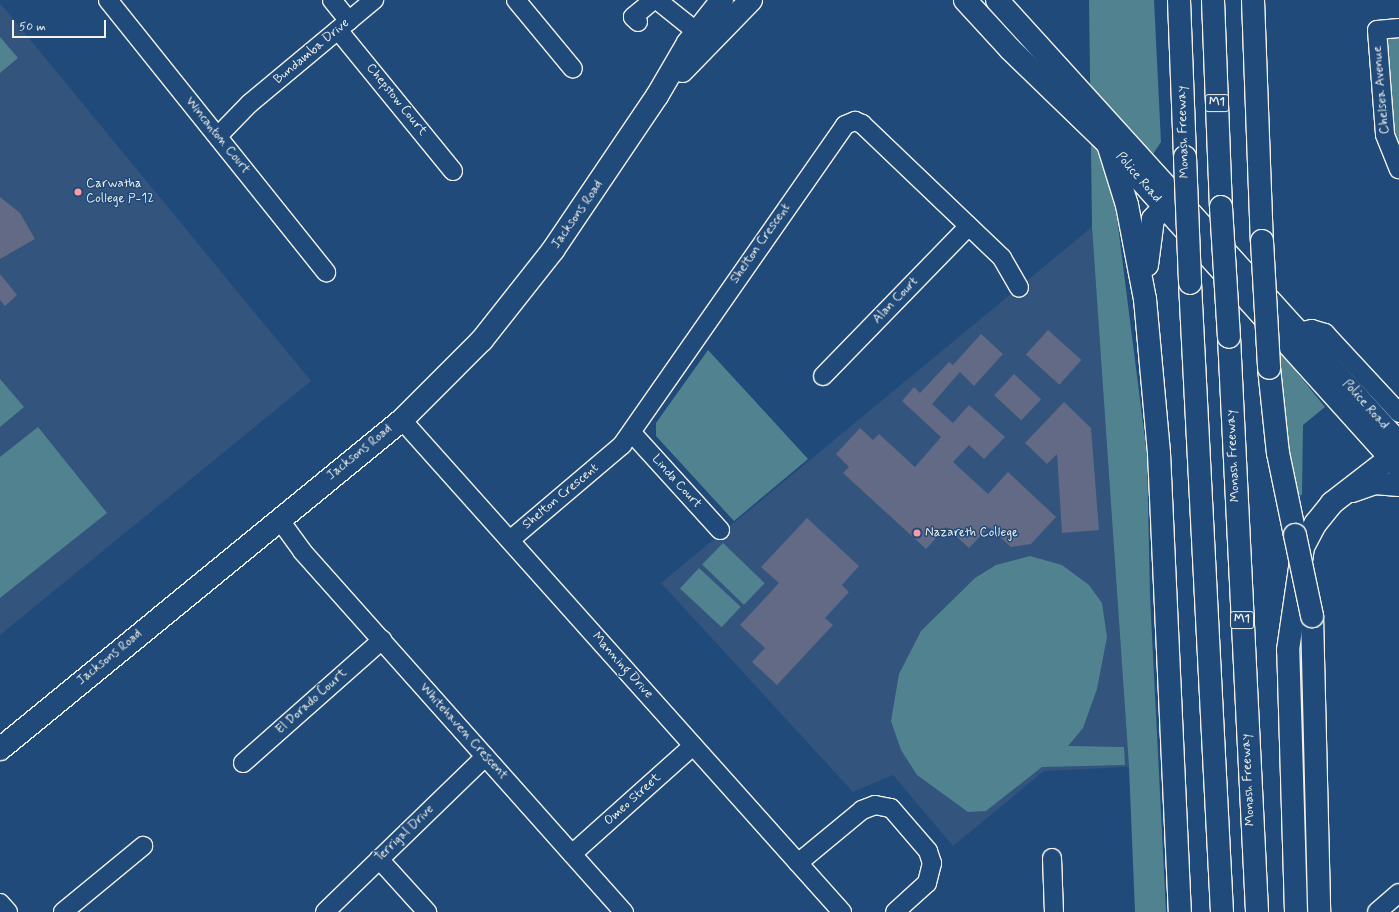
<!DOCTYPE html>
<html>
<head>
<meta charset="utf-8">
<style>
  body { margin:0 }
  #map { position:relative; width:1399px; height:912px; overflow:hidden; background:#1f4a7a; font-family:Mynerve,sans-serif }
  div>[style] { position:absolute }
  .built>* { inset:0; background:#33547d }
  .green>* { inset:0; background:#50838f; transform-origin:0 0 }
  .building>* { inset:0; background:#626a85; transform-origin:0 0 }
  .roads { filter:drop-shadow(1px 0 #f4f1e8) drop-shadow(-1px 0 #f4f1e8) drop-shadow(0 1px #f4f1e8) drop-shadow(0 -1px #f4f1e8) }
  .minor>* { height:18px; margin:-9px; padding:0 9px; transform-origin:9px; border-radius:9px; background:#1f4a7a }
  .major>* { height:22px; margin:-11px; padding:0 11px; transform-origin:11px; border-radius:11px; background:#1f4a7a }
  .highway>* { height:22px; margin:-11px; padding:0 11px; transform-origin:11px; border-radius:11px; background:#1f4a7a }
  .bridges { filter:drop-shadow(1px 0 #f4f1e8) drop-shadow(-1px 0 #f4f1e8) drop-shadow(0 1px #f4f1e8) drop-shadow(0 -1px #f4f1e8) }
  .highway-bridge>* { height:22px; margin:-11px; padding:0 11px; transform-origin:11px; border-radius:11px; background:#1f4a7a }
  .dots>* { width:11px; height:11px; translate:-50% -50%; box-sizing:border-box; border:2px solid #1f4a7a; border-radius:50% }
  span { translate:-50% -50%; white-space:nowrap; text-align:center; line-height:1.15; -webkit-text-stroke:3px #1f4a7a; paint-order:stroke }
  .shield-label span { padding:1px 3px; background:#1f4a7a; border:1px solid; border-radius:3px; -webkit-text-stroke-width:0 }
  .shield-label { font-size:12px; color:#f4f1e8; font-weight:700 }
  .street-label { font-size:13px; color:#f4f1e8 }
  .poi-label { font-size:13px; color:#f4f1e8 }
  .left { translate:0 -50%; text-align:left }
  .scale { position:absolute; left:12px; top:20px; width:94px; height:18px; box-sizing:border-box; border:2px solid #f4f1e8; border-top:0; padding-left:5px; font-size:12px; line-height:14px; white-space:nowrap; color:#f4f1e8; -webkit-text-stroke:3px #1f4a7a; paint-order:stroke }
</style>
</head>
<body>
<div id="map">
  <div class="built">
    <i style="clip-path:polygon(0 3px,311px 381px,0 635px)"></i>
    <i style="clip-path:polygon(1092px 227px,1129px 767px,1044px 771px,953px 846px,893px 775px,853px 792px,661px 583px)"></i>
  </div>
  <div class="green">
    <i style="clip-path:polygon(1089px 0,1154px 0,1161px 142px,1116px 210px,1147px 455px,1150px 596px,1166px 912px,1135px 912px,1129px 767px,1092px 227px)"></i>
    <i style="clip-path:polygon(1399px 28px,1399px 169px,1377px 30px)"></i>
    <i style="clip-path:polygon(0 37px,18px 58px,0 73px)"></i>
    <i style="clip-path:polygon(1277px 348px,1325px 407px,1303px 425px,1302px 495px,1293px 495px)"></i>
    <i style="clip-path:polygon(708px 350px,808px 459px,734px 521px,656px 436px,656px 423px)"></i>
    <i style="clip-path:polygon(0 379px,24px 407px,0 427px)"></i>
    <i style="clip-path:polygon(38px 427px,107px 513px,0 598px,0 457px)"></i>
    <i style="left:723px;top:543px;width:58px;height:30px;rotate:44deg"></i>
    <i style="clip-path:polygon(1030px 556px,1062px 565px,1089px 585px,1102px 603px,1107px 637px,1097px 689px,1083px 728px,1068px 746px,1124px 747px,1125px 765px,1042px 767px,986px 811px,968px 812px,917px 775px,901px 750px,891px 721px,899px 674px,921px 631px,975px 578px,996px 565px)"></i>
    <i style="left:699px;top:568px;width:57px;height:28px;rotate:43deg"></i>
  </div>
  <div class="building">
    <i style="clip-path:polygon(0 197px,20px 213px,35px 239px,0 259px)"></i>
    <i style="clip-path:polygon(0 274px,17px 295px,5px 306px,0 300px)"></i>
    <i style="left:1048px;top:330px;width:45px;height:33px;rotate:42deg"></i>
    <i style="clip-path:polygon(981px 334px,1003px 354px,974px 386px,960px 372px,932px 404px,953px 423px,969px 405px,1005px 437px,984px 459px,969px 445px,953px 462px,988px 494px,1008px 472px,1056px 517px,1031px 544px,1011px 547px,989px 527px,969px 548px,946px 527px,926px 549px,843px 473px,849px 467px,836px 454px,860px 428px,873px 440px,879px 434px,915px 467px,941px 437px,902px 401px,914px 387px,920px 393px,949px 362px,953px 365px)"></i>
    <i style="left:1014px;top:374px;width:37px;height:29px;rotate:43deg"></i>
    <i style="clip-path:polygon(1064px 402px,1091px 428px,1099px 530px,1062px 533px,1057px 454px,1047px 464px,1025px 443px)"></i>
    <i style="clip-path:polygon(807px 518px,859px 566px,842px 585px,849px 592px,825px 618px,833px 625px,777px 685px,752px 662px,765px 648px,740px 625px,779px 583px,761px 567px)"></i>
  </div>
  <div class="roads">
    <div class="minor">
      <i style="left:108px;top:0;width:349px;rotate:51.3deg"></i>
      <i style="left:332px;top:0;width:27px;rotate:51deg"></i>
      <i style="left:516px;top:0;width:89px;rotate:50.4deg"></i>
      <i style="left:657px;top:0;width:51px;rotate:38.7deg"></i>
      <i style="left:638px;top:22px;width:7px;rotate:-135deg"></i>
      <i style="left:633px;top:17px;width:26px;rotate:-40deg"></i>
      <i style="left:1399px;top:28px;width:22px;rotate:175deg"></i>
      <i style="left:1377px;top:30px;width:105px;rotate:85.6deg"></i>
      <i style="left:1385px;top:135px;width:37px;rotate:68deg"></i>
      <i style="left:338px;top:30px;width:182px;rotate:50.8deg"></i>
      <i style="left:218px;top:136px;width:45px;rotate:-45.9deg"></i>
      <i style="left:249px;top:104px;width:163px;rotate:-39.8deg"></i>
      <i style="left:1295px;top:343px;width:11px;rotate:-75deg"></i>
      <i style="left:1298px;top:332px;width:14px;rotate:-12deg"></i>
      <i style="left:1312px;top:329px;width:14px;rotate:17deg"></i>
      <i style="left:1325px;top:333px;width:109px;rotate:47.2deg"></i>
      <i style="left:823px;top:376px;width:209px;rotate:-45.8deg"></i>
      <i style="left:402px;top:420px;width:660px;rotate:48.19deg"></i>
      <i style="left:632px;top:433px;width:131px;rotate:47.8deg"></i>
      <i style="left:279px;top:519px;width:39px;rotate:54deg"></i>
      <i style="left:302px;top:551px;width:484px;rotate:48.3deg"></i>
      <i style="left:510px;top:540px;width:147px;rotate:-40.3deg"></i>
      <i style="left:622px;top:445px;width:390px;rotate:-55.1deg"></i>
      <i style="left:845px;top:125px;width:11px;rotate:-22deg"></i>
      <i style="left:855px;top:121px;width:8px;rotate:23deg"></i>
      <i style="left:862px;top:124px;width:194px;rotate:43.7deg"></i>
      <i style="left:1002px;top:258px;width:34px;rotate:60deg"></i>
      <i style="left:243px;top:763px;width:186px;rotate:-41.5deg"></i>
      <i style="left:572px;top:854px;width:162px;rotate:-41.8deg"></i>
      <i style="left:1052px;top:858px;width:54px;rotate:87.9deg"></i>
      <i style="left:379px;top:859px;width:72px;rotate:47.8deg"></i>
      <i style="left:798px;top:863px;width:83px;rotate:-39.6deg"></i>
      <i style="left:862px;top:810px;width:14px;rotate:-21deg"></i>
      <i style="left:875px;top:805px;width:16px;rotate:11deg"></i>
      <i style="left:891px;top:808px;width:57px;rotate:49.3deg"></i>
      <i style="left:928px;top:851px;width:13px;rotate:72deg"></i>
      <i style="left:932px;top:863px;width:21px;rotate:104deg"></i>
      <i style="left:927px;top:883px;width:43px;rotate:137.8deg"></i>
      <i style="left:0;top:903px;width:12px;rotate:48deg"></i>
      <i style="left:63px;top:912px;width:104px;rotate:-39.5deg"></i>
      <i style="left:325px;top:912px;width:223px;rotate:-44.1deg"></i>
      <i style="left:1377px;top:912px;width:29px;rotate:-41deg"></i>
    </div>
    <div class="major">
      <i style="left:965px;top:0;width:67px;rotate:47.4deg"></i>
      <i style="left:1010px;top:49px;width:136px;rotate:44.1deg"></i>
      <i style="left:1108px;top:144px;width:435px;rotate:48deg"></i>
      <i style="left:997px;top:0;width:598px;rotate:47.78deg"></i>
      <i style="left:682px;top:71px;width:99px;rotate:-45.8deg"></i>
      <i style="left:0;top:749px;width:519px;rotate:-39.3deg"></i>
      <i style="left:402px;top:420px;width:113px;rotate:-45deg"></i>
      <i style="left:482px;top:340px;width:115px;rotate:-51.7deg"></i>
      <i style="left:553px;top:250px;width:186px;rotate:-56deg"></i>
      <i style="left:657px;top:96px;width:61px;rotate:-59.7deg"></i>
      <i style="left:688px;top:43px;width:55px;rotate:-51.7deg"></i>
    </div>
    <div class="highway">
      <i style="left:1179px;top:0;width:157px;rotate:87.8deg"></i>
      <i style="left:1213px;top:0;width:207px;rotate:87.8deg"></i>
      <i style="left:1253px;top:0;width:241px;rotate:87.9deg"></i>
      <i style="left:1108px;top:144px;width:64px;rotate:72.7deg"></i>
      <i style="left:1127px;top:205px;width:96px;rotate:79.2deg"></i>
      <i style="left:1145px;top:299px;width:155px;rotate:84.8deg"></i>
      <i style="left:1159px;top:453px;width:459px;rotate:87.4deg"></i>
      <i style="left:1147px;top:265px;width:46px;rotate:-82.6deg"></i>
      <i style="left:1153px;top:219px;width:33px;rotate:-46deg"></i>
      <i style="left:1190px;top:283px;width:630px;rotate:87.09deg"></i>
      <i style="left:1229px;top:337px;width:576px;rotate:87.21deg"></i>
      <i style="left:1269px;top:368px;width:85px;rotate:84deg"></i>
      <i style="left:1278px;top:453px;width:84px;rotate:78.3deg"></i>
      <i style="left:1352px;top:491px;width:24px;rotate:-19deg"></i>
      <i style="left:1375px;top:483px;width:24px;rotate:5deg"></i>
      <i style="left:1312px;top:616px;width:296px;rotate:88.6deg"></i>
      <i style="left:1296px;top:912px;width:262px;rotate:-91.7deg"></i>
      <i style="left:1288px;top:650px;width:104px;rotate:-81.7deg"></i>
      <i style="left:1303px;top:547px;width:27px;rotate:-62deg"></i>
      <i style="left:1316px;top:523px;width:26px;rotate:-51deg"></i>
      <i style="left:1332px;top:503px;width:85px;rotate:-37.8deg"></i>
    </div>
  </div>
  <div class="bridges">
    <div class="highway-bridge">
      <i style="left:1185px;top:157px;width:126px;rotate:87.7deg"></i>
      <i style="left:1221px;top:207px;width:130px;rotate:86.5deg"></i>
      <i style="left:1262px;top:241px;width:127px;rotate:86.8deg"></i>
      <i style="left:1295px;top:535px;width:83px;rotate:78.1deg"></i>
    </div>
  </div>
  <div class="dots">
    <i style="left:78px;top:192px;background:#ff9aa2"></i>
    <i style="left:917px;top:533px;background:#ff9aa2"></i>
  </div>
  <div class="shield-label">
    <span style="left:1217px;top:103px">M1</span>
    <span style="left:1242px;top:620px">M1</span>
  </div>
  <div class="street-label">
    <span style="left:312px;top:52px;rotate:-40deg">Bundamba Drive</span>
    <span style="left:1382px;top:90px;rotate:-95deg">Chelsea Avenue</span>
    <span style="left:396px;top:100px;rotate:51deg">Chepstow Court</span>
    <span style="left:1184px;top:132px;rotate:-92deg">Monash Freeway</span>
    <span style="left:217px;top:136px;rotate:51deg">Wincanton Court</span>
    <span style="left:1138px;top:178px;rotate:49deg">Police Road</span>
    <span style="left:578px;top:215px;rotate:-55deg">Jacksons Road</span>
    <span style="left:761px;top:244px;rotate:-55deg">Shelton Crescent</span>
    <span style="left:896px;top:301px;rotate:-46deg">Alan Court</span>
    <span style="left:1365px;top:405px;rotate:48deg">Police Road</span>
    <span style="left:360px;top:453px;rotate:-39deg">Jacksons Road</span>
    <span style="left:1234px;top:456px;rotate:-93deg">Monash Freeway</span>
    <span style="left:676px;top:482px;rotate:48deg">Linda Court</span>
    <span style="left:561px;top:497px;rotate:-40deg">Shelton Crescent</span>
    <span style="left:110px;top:658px;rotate:-39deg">Jacksons Road</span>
    <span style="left:622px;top:666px;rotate:48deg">Manning Drive</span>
    <span style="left:312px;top:702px;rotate:-42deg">El Dorado Court</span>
    <span style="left:463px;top:732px;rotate:48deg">Whitehaven Crescent</span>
    <span style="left:1249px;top:780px;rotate:-93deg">Monash Freeway</span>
    <span style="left:633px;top:800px;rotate:-42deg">Omeo Street</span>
    <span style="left:405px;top:834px;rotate:-44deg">Terrigal Drive</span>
  </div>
  <div class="poi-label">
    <span class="left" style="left:86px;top:192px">Carwatha<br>College P-12</span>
    <span class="left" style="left:925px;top:533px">Nazareth College</span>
  </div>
  <div class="scale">50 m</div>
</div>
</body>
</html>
